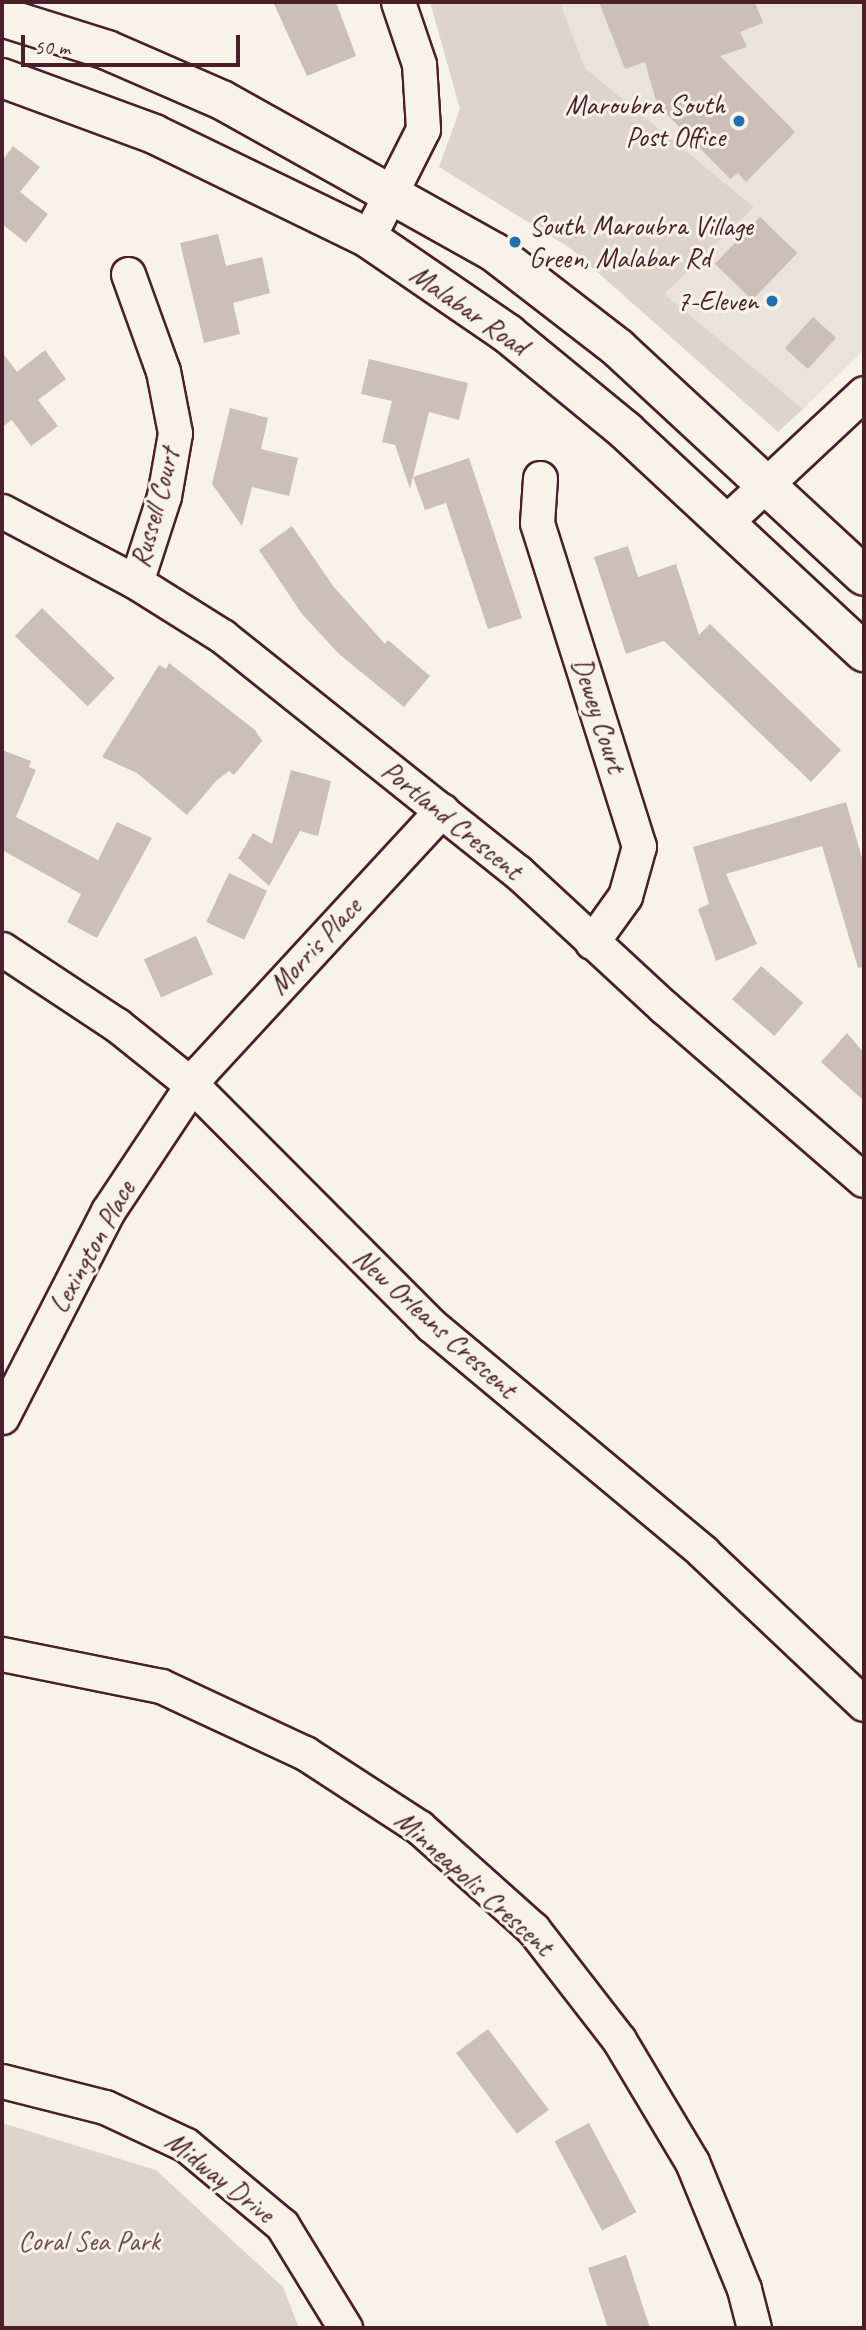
<!DOCTYPE html>
<html>
<head>
<meta charset="utf-8">
<style>
  body { margin:0 }
  #map { position:relative; width:866px; height:2330px; overflow:hidden; background:#f7f3e8; font-family:Caveat,sans-serif }
  div>[style] { position:absolute }
  .built>* { inset:0; background:#eae3da }
  .green>* { inset:0; background:#ded4cc }
  .building>* { inset:0; background:#ccbfb9; transform-origin:0 0 }
  .roads { filter:drop-shadow(2px 0 #4a1f2b) drop-shadow(-2px 0 #4a1f2b) drop-shadow(0 2px #4a1f2b) drop-shadow(0 -2px #4a1f2b) }
  .street>* { height:33px; margin:-16.5px; padding:0 16.5px; transform-origin:16.5px; border-radius:16.5px; background:#f7f3e8 }
  .secondary>* { height:38px; margin:-19px; padding:0 19px; transform-origin:19px; border-radius:19px; background:#f7f3e8 }
  .dots>* { width:19px; height:19px; translate:-50% -50%; box-sizing:border-box; border:4px solid #f7f3e8; border-radius:50% }
  span { translate:-50% -50%; white-space:nowrap; text-align:center; line-height:1.15; -webkit-text-stroke:6px #f7f3e8; paint-order:stroke }
  .poi-label { font-size:28px; color:#4a1f2b }
  .right { translate:-100% -50%; text-align:right }
  .left { translate:0 -50%; text-align:left }
  .street-label { font-size:28px; color:#4a1f2b }
  .park-label { font-size:28px; color:#6f4c53 }
  .frame { position:absolute; inset:0; border:4px solid #4a1f2b; pointer-events:none }
  .scale { position:absolute; left:21px; top:35px; width:219px; height:32px; box-sizing:border-box; border:4px solid #4a1f2b; border-top:0; padding-left:9px; font-size:21px; line-height:24px; white-space:nowrap; color:#4a1f2b; -webkit-text-stroke:5px #f7f3e8; paint-order:stroke }
</style>
</head>
<body>
<div id="map">
  <div class="built">
    <i style="clip-path:polygon(560px 2px,864px 2px,864px 350px,803px 409px,663px 294px,754px 207px,585px 68px)"></i>
  </div>
  <div class="green">
    <i style="clip-path:polygon(430px 2px,560px 2px,585px 68px,754px 207px,664px 294px,803px 409px,778px 432px,570px 248px,439px 167px,460px 109px)"></i>
    <i style="clip-path:polygon(2px 2123px,156px 2170px,283px 2287px,299px 2328px,2px 2328px)"></i>
  </div>
  <div class="building">
    <i style="clip-path:polygon(273px 2px,336px 2px,356px 56px,307px 76px)"></i>
    <i style="clip-path:polygon(599px 2px,755px 2px,763px 23px,740px 32px,747px 47px,720px 56px,795px 132px,746px 182px,738px 173px,730px 179px,657px 104px,645px 62px,625px 69px)"></i>
    <i style="clip-path:polygon(13px 146px,40px 167px,20px 192px,48px 214px,26px 243px,2px 224px,2px 161px)"></i>
    <i style="left:760px;top:217px;width:52px;height:65px;rotate:44deg"></i>
    <i style="clip-path:polygon(218px 234px,226px 266px,262px 257px,270px 293px,233px 303px,240px 334px,204px 343px,180px 243px)"></i>
    <i style="left:813px;top:317px;width:31px;height:42px;rotate:42deg"></i>
    <i style="clip-path:polygon(45px 350px,66px 379px,38px 400px,58px 426px,31px 446px,12px 420px,2px 427px,2px 352px,17px 372px)"></i>
    <i style="clip-path:polygon(369px 359px,468px 383px,459px 420px,429px 412px,410px 489px,395px 445px,382px 442px,392px 401px,361px 394px)"></i>
    <i style="clip-path:polygon(230px 408px,268px 418px,261px 449px,298px 458px,289px 496px,252px 487px,242px 526px,212px 484px)"></i>
    <i style="clip-path:polygon(469px 458px,522px 618px,488px 629px,446px 503px,425px 510px,413px 477px)"></i>
    <i style="clip-path:polygon(292px 526px,333px 586px,385px 644px,388px 640px,430px 676px,404px 707px,339px 654px,302px 614px,259px 550px)"></i>
    <i style="clip-path:polygon(628px 546px,638px 577px,676px 564px,699px 635px,710px 624px,841px 750px,811px 782px,664px 641px,626px 654px,594px 557px)"></i>
    <i style="left:42px;top:608px;width:101px;height:39px;rotate:44deg"></i>
    <i style="clip-path:polygon(169px 663px,255px 730px,262px 741px,234px 775px,229px 771px,217px 780px,187px 815px,137px 773px,102px 757px,159px 665px,166px 669px)"></i>
    <i style="clip-path:polygon(2px 750px,31px 761px,29px 767px,36px 770px,16px 817px,98px 860px,117px 822px,152px 838px,97px 938px,67px 922px,81px 894px,2px 850px)"></i>
    <i style="clip-path:polygon(291px 770px,331px 781px,318px 836px,300px 831px,269px 886px,238px 858px,253px 833px,272px 844px)"></i>
    <i style="clip-path:polygon(846px 802px,864px 865px,864px 967px,858px 968px,822px 846px,726px 874px,757px 944px,716px 961px,698px 909px,709px 904px,693px 847px)"></i>
    <i style="left:229px;top:873px;width:42px;height:54px;rotate:25deg"></i>
    <i style="left:196px;top:936px;width:42px;height:57px;rotate:66deg"></i>
    <i style="left:761px;top:966px;width:56px;height:44px;rotate:41deg"></i>
    <i style="clip-path:polygon(847px 1033px,864px 1053px,864px 1101px,821px 1062px)"></i>
    <i style="left:488px;top:2029px;width:101px;height:40px;rotate:53deg"></i>
    <i style="left:589px;top:2123px;width:101px;height:39px;rotate:62deg"></i>
    <i style="clip-path:polygon(626px 2255px,650px 2328px,608px 2328px,588px 2268px)"></i>
  </div>
  <div class="roads">
    <div class="street">
      <i style="left:368px;top:238px;width:122px;rotate:-63.2deg"></i>
      <i style="left:423px;top:129px;width:65px;rotate:-93.5deg"></i>
      <i style="left:419px;top:64px;width:65px;rotate:-108.7deg"></i>
      <i style="left:128px;top:274px;width:103px;rotate:70.2deg"></i>
      <i style="left:163px;top:371px;width:63px;rotate:79deg"></i>
      <i style="left:175px;top:433px;width:64px;rotate:99.9deg"></i>
      <i style="left:164px;top:496px;width:90px;rotate:108deg"></i>
      <i style="left:540px;top:478px;width:45px;rotate:93.8deg"></i>
      <i style="left:537px;top:523px;width:339px;rotate:72.5deg"></i>
      <i style="left:639px;top:846px;width:52px;rotate:105.6deg"></i>
      <i style="left:625px;top:896px;width:57px;rotate:125.7deg"></i>
      <i style="left:2px;top:511px;width:152px;rotate:27.9deg"></i>
      <i style="left:136px;top:582px;width:102px;rotate:32.1deg"></i>
      <i style="left:222px;top:636px;width:379px;rotate:38.6deg"></i>
      <i style="left:518px;top:872px;width:199px;rotate:42.8deg"></i>
      <i style="left:664px;top:1007px;width:264px;rotate:40.9deg"></i>
      <i style="left:727px;top:521px;width:187px;rotate:-43.1deg"></i>
      <i style="left:2px;top:949px;width:138px;rotate:33.5deg"></i>
      <i style="left:117px;top:1025px;width:96px;rotate:38.7deg"></i>
      <i style="left:192px;top:1085px;width:339px;rotate:45.1deg"></i>
      <i style="left:431px;top:1325px;width:354px;rotate:39.8deg"></i>
      <i style="left:703px;top:1552px;width:221px;rotate:43.4deg"></i>
      <i style="left:2px;top:1417px;width:232px;rotate:-62.8deg"></i>
      <i style="left:108px;top:1211px;width:168px;rotate:-56.4deg"></i>
      <i style="left:201px;top:1071px;width:355px;rotate:-47.3deg"></i>
      <i style="left:2px;top:1654px;width:162px;rotate:11.4deg"></i>
      <i style="left:161px;top:1686px;width:159px;rotate:25deg"></i>
      <i style="left:305px;top:1753px;width:136px;rotate:33deg"></i>
      <i style="left:419px;top:1827px;width:153px;rotate:41.8deg"></i>
      <i style="left:533px;top:1929px;width:140px;rotate:52.2deg"></i>
      <i style="left:619px;top:2040px;width:142px;rotate:59.1deg"></i>
      <i style="left:692px;top:2162px;width:137px;rotate:67.7deg"></i>
      <i style="left:744px;top:2289px;width:40px;rotate:75.6deg"></i>
      <i style="left:2px;top:2081px;width:106px;rotate:14.2deg"></i>
      <i style="left:105px;top:2107px;width:89px;rotate:25.1deg"></i>
      <i style="left:186px;top:2145px;width:125px;rotate:39.8deg"></i>
      <i style="left:282px;top:2225px;width:121px;rotate:58.5deg"></i>
    </div>
    <div class="secondary">
      <i style="left:2px;top:17px;width:110px;rotate:17.4deg"></i>
      <i style="left:107px;top:50px;width:125px;rotate:23.5deg"></i>
      <i style="left:222px;top:100px;width:312px;rotate:29.2deg"></i>
      <i style="left:494px;top:252px;width:157px;rotate:37.7deg"></i>
      <i style="left:618px;top:348px;width:335px;rotate:42.8deg"></i>
      <i style="left:2px;top:78px;width:162px;rotate:20.2deg"></i>
      <i style="left:154px;top:134px;width:238px;rotate:25.9deg"></i>
      <i style="left:368px;top:238px;width:170px;rotate:34.4deg"></i>
      <i style="left:508px;top:334px;width:153px;rotate:39.4deg"></i>
      <i style="left:626px;top:431px;width:325px;rotate:42.9deg"></i>
    </div>
  </div>
  <div class="dots">
    <i style="left:739px;top:121px;background:#1f6fb2"></i>
    <i style="left:515px;top:242px;background:#1f6fb2"></i>
    <i style="left:772px;top:301px;background:#1f6fb2"></i>
  </div>
  <div class="poi-label">
    <span class="right" style="left:725px;top:121px">Maroubra South<br>Post Office</span>
    <span class="left" style="left:529px;top:242px">South Maroubra Village<br>Green, Malabar Rd</span>
    <span class="right" style="left:758px;top:301px">7-Eleven</span>
  </div>
  <div class="street-label">
    <span style="left:469px;top:310px;rotate:35deg">Malabar Road</span>
    <span style="left:155px;top:508px;rotate:-75deg">Russell Court</span>
    <span style="left:599px;top:715px;rotate:72deg">Dewey Court</span>
    <span style="left:452px;top:820px;rotate:39deg">Portland Crescent</span>
    <span style="left:315px;top:946px;rotate:-47deg">Morris Place</span>
    <span style="left:92px;top:1247px;rotate:-61deg">Lexington Place</span>
    <span style="left:435px;top:1323px;rotate:42deg">New Orleans Crescent</span>
    <span style="left:474px;top:1883px;rotate:42deg">Minneapolis Crescent</span>
    <span style="left:220px;top:2177px;rotate:38deg">Midway Drive</span>
  </div>
  <div class="park-label">
    <span style="left:89px;top:2241px">Coral Sea Park</span>
  </div>
  <div class="frame"></div>
  <div class="scale">50 m</div>
</div>
</body>
</html>
